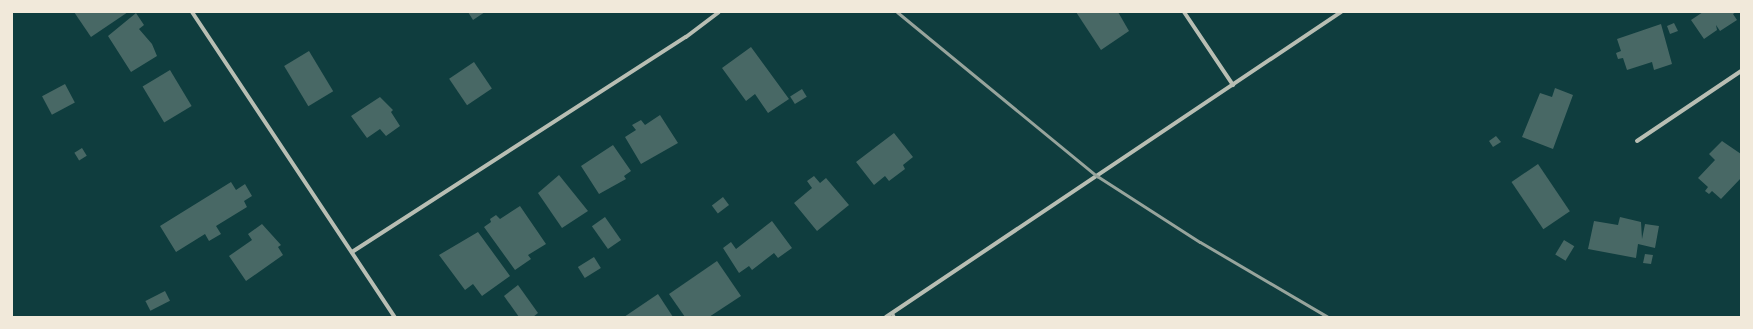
<!DOCTYPE html>
<html>
<head>
<meta charset="utf-8">
<style>
  body { margin:0 }
  #map { position:relative; width:1753px; height:329px; overflow:hidden; background:#0f3d3e; font-family:Bitter,serif }
  div>[style] { position:absolute }
  .building>* { inset:0; background:#486865; transform-origin:0 0 }
  .service>* { height:3px; margin:-1.5px; padding:0 1.5px; transform-origin:1.5px; border-radius:1.5px; background:#b8beb3 }
  .minor>* { height:4px; margin:-2px; padding:0 2px; transform-origin:2px; border-radius:2px; background:#b8beb3 }
  .rail>* { height:3px; margin:-1.5px; padding:0 1.5px; transform-origin:1.5px; border-radius:1.5px; background:#97a49c }
  span { translate:-50% -50%; white-space:nowrap; text-align:center; line-height:1.15; -webkit-text-stroke:3px #f1e9da; paint-order:stroke }
  .frame { position:absolute; inset:0; border:13px solid #f1e9da; pointer-events:none }
</style>
</head>
<body>
<div id="map">
  <div class="building">
    <i style="clip-path:polygon(74px 12px,128px 12px,91px 37px)"></i>
    <i style="clip-path:polygon(468px 12px,485px 12px,473px 20px)"></i>
    <i style="clip-path:polygon(1076px 12px,1118px 12px,1129px 31px,1101px 50px)"></i>
    <i style="clip-path:polygon(1703px 12px,1736px 12px,1733px 14px,1737px 20px,1720px 31px,1716px 25px,1717px 30px,1704px 39px,1691px 20px)"></i>
    <i style="clip-path:polygon(136px 13px,144px 25px,139px 29px,152px 44px,157px 56px,131px 72px,108px 36px)"></i>
    <i style="clip-path:polygon(1674px 23px,1678px 31px,1670px 34px,1667px 26px)"></i>
    <i style="clip-path:polygon(1661px 24px,1672px 64px,1654px 70px,1652px 62px,1627px 70px,1623px 58px,1618px 59px,1616px 53px,1621px 51px,1617px 39px)"></i>
    <i style="clip-path:polygon(751px 47px,789px 99px,768px 113px,755px 94px,746px 101px,722px 68px)"></i>
    <i style="left:309px;top:51px;width:47px;height:29px;rotate:59deg"></i>
    <i style="left:474px;top:62px;width:32px;height:30px;rotate:56deg"></i>
    <i style="left:170px;top:70px;width:42px;height:32px;rotate:59deg"></i>
    <i style="left:65px;top:84px;width:21px;height:26px;rotate:62deg"></i>
    <i style="clip-path:polygon(1555px 88px,1573px 95px,1553px 149px,1522px 137px,1540px 93px,1552px 97px)"></i>
    <i style="left:802px;top:89px;width:9px;height:14px;rotate:58deg"></i>
    <i style="clip-path:polygon(380px 97px,393px 110px,391px 112px,400px 126px,386px 136px,380px 129px,367px 138px,351px 116px)"></i>
    <i style="clip-path:polygon(660px 115px,678px 143px,641px 164px,625px 137px,636px 130px,632px 125px,641px 120px,645px 125px)"></i>
    <i style="clip-path:polygon(894px 133px,913px 157px,903px 165px,905px 169px,889px 181px,885px 176px,874px 185px,856px 162px)"></i>
    <i style="clip-path:polygon(1496px 136px,1501px 142px,1493px 147px,1489px 141px)"></i>
    <i style="clip-path:polygon(1722px 141px,1741px 154px,1741px 178px,1721px 199px,1712px 191px,1709px 194px,1705px 191px,1708px 187px,1698px 178px,1715px 160px,1709px 154px)"></i>
    <i style="clip-path:polygon(613px 145px,631px 171px,624px 176px,626px 179px,599px 194px,581px 166px)"></i>
    <i style="left:82px;top:148px;width:9px;height:9px;rotate:58deg"></i>
    <i style="left:1538px;top:164px;width:57px;height:32px;rotate:56deg"></i>
    <i style="clip-path:polygon(559px 175px,588px 211px,562px 228px,538px 193px)"></i>
    <i style="clip-path:polygon(814px 176px,820px 183px,826px 178px,849px 205px,817px 231px,794px 203px,812px 188px,807px 181px)"></i>
    <i style="clip-path:polygon(231px 182px,236px 190px,245px 184px,252px 196px,244px 201px,247px 207px,216px 226px,221px 234px,209px 241px,205px 234px,176px 252px,160px 226px)"></i>
    <i style="left:723px;top:197px;width:10px;height:14px;rotate:53deg"></i>
    <i style="clip-path:polygon(520px 206px,546px 244px,528px 255px,531px 259px,515px 270px,484px 227px,491px 222px,490px 219px,496px 215px,500px 219px)"></i>
    <i style="left:605px;top:217px;width:28px;height:16px;rotate:55deg"></i>
    <i style="clip-path:polygon(1620px 217px,1641px 222px,1642px 239px,1645px 224px,1659px 226px,1655px 248px,1638px 244px,1636px 258px,1588px 249px,1594px 221px,1618px 225px)"></i>
    <i style="clip-path:polygon(772px 221px,792px 248px,778px 258px,774px 253px,752px 270px,749px 266px,739px 273px,723px 248px,731px 242px,736px 249px)"></i>
    <i style="clip-path:polygon(262px 224px,281px 245px,278px 247px,283px 255px,246px 281px,229px 256px,252px 240px,248px 234px)"></i>
    <i style="clip-path:polygon(478px 232px,510px 276px,482px 296px,473px 284px,465px 290px,439px 255px)"></i>
    <i style="left:1564px;top:240px;width:12px;height:17px;rotate:31deg"></i>
    <i style="clip-path:polygon(1645px 254px,1653px 255px,1651px 264px,1643px 263px)"></i>
    <i style="left:594px;top:257px;width:13px;height:19px;rotate:58deg"></i>
    <i style="clip-path:polygon(717px 261px,741px 296px,709px 317px,685px 317px,669px 294px)"></i>
    <i style="clip-path:polygon(518px 285px,538px 313px,533px 317px,519px 317px,504px 296px)"></i>
    <i style="left:165px;top:291px;width:11px;height:22px;rotate:63deg"></i>
    <i style="clip-path:polygon(658px 294px,673px 317px,624px 317px)"></i>
  </div>
  <div class="service">
    <i style="left:892px;top:313px;width:4px;rotate:63deg"></i>
  </div>
  <div class="minor">
    <i style="left:192px;top:12px;width:366px;rotate:56.4deg"></i>
    <i style="left:1184px;top:12px;width:88px;rotate:56.1deg"></i>
    <i style="left:1637px;top:141px;width:125px;rotate:-33.9deg"></i>
    <i style="left:352px;top:252px;width:397px;rotate:-32.8deg"></i>
    <i style="left:686px;top:37px;width:41px;rotate:-37.1deg"></i>
    <i style="left:886px;top:317px;width:548px;rotate:-33.84deg"></i>
  </div>
  <div class="rail">
    <i style="left:897px;top:12px;width:259px;rotate:39.4deg"></i>
    <i style="left:1097px;top:176px;width:122px;rotate:32.7deg"></i>
    <i style="left:1200px;top:242px;width:148px;rotate:30.4deg"></i>
  </div>
  <div class="frame"></div>
</div>
</body>
</html>
